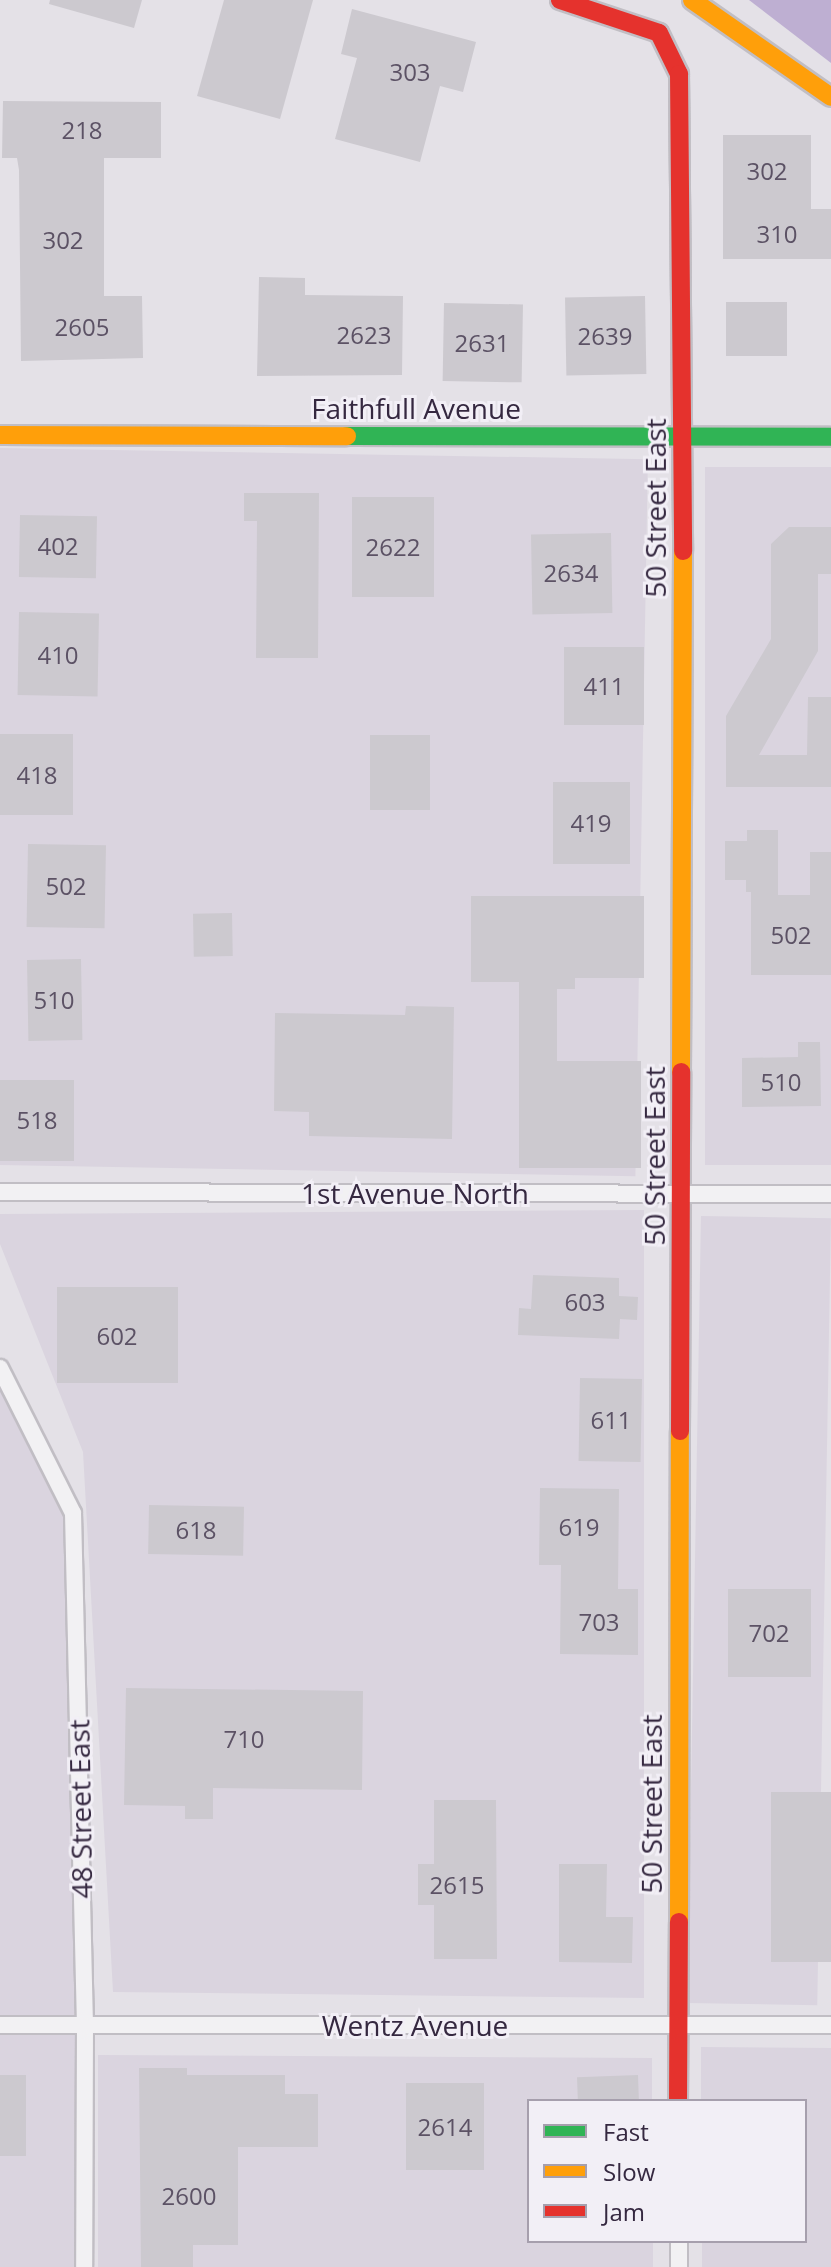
<!DOCTYPE html>
<html>
<head>
<meta charset="utf-8">
<style>
  body { margin:0 }
  #map { position:relative; width:831px; height:2267px; overflow:hidden; background:#e4e1e7; font-family:"Open Sans",sans-serif }
  div>[style] { position:absolute }
  .built>* { inset:0; background:#dad4df; transform-origin:0 0 }
  .water>* { inset:0; background:#beafd2 }
  .building>* { inset:0; background:#ccc9cf; transform-origin:0 0 }
  .roads { filter:drop-shadow(2px 0 #c1bec4) drop-shadow(-2px 0 #c1bec4) drop-shadow(0 2px #c1bec4) drop-shadow(0 -2px #c1bec4) }
  .street>* { height:16px; margin:-8px; padding:0 8px; transform-origin:8px; border-radius:8px; background:#f2f1f3 }
  .fast>* { height:18px; margin:-9px; padding:0 9px; transform-origin:9px; border-radius:9px; background:#30b455 }
  .slow>* { height:18px; margin:-9px; padding:0 9px; transform-origin:9px; border-radius:9px; background:#ff9f0a }
  .jam>* { height:18px; margin:-9px; padding:0 9px; transform-origin:9px; border-radius:9px; background:#e5322d }
  span { translate:-50% -50%; white-space:nowrap; text-align:center; line-height:1.15; -webkit-text-stroke:6px #f2eff6; paint-order:stroke }
  .number-label { font-size:24px; color:#5c5265 }
  .number-label span { -webkit-text-stroke-width:0 }
  .street-label { font-size:28px; color:#352840 }
  .legend { position:absolute; left:527px; top:2099px; width:280px; height:144px; box-sizing:border-box; background:#f2eff6; border:2px solid #a69fad; margin:0; padding:10px 14px; list-style:none; font-size:24px; color:#352840 }
  .legend li { display:flex; align-items:center; gap:16px; height:40px }
  .legend b { width:40px; border:2px solid #a69fad }
</style>
</head>
<body>
<div id="map">
  <div class="built">
    <i style="left:0;top:448px;width:648px;height:717px;rotate:1deg"></i>
    <i style="left:705px;top:467px;width:126px;height:698px"></i>
    <i style="clip-path:polygon(644px 1210px,644px 1998px,113px 1992px,83px 1452px,0 1244px,0 1214px)"></i>
    <i style="left:701px;top:1216px;width:130px;height:787px;rotate:1deg"></i>
    <i style="clip-path:polygon(0 1368px,73px 1513px,84px 2267px,0 2267px)"></i>
    <i style="clip-path:polygon(701px 2047px,831px 2048px,831px 2267px,702px 2267px,702px 2241px,805px 2241px,805px 2101px,701px 2101px)"></i>
    <i style="clip-path:polygon(98px 2055px,652px 2058px,652px 2101px,529px 2101px,529px 2241px,653px 2241px,653px 2267px,98px 2267px)"></i>
  </div>
  <div class="water">
    <i style="clip-path:polygon(749px 0,831px 0,831px 63px)"></i>
  </div>
  <div class="building">
    <i style="clip-path:polygon(50px 0,142px 0,134px 28px,49px 4px)"></i>
    <i style="clip-path:polygon(224px 0,313px 0,280px 119px,197px 96px)"></i>
    <i style="clip-path:polygon(352px 9px,476px 42px,463px 92px,440px 86px,420px 162px,335px 139px,357px 58px,341px 54px)"></i>
    <i style="clip-path:polygon(3px 101px,161px 102px,161px 158px,104px 158px,104px 296px,142px 296px,143px 358px,21px 361px,19px 170px,17px 158px,2px 158px)"></i>
    <i style="clip-path:polygon(723px 135px,811px 135px,811px 209px,831px 209px,831px 259px,723px 259px)"></i>
    <i style="clip-path:polygon(259px 277px,305px 278px,305px 295px,403px 296px,402px 375px,257px 376px)"></i>
    <i style="left:645px;top:296px;width:78px;height:80px;rotate:89deg"></i>
    <i style="left:726px;top:302px;width:61px;height:54px"></i>
    <i style="left:444px;top:303px;width:79px;height:78px;rotate:1deg"></i>
    <i style="clip-path:polygon(244px 493px,319px 493px,318px 658px,256px 658px,257px 521px,244px 521px)"></i>
    <i style="left:352px;top:497px;width:82px;height:100px"></i>
    <i style="left:20px;top:515px;width:77px;height:62px;rotate:1deg"></i>
    <i style="clip-path:polygon(789px 527px,831px 527px,831px 574px,818px 574px,818px 651px,759px 755px,807px 755px,808px 697px,831px 697px,831px 787px,726px 787px,726px 716px,771px 639px,771px 544px)"></i>
    <i style="left:611px;top:533px;width:80px;height:80px;rotate:89deg"></i>
    <i style="left:19px;top:612px;width:80px;height:83px;rotate:1deg"></i>
    <i style="left:564px;top:647px;width:80px;height:78px"></i>
    <i style="left:73px;top:734px;width:81px;height:73px;rotate:90deg"></i>
    <i style="left:370px;top:735px;width:60px;height:75px"></i>
    <i style="left:553px;top:782px;width:77px;height:82px"></i>
    <i style="clip-path:polygon(747px 830px,778px 830px,778px 895px,810px 895px,810px 852px,831px 852px,831px 975px,751px 975px,751px 892px,746px 892px,746px 880px,725px 880px,725px 841px,747px 841px)"></i>
    <i style="left:28px;top:844px;width:78px;height:83px;rotate:1deg"></i>
    <i style="clip-path:polygon(471px 896px,644px 896px,644px 978px,575px 978px,575px 989px,557px 989px,557px 1061px,641px 1061px,641px 1168px,519px 1168px,519px 982px,471px 982px)"></i>
    <i style="left:232px;top:913px;width:43px;height:39px;rotate:89deg"></i>
    <i style="left:81px;top:959px;width:81px;height:54px;rotate:89deg"></i>
    <i style="clip-path:polygon(406px 1006px,454px 1007px,452px 1139px,309px 1136px,309px 1112px,274px 1111px,275px 1013px,405px 1015px)"></i>
    <i style="clip-path:polygon(798px 1042px,820px 1042px,821px 1106px,742px 1107px,742px 1058px,798px 1057px)"></i>
    <i style="left:0;top:1080px;width:74px;height:81px"></i>
    <i style="clip-path:polygon(533px 1275px,619px 1278px,619px 1296px,638px 1297px,637px 1320px,620px 1319px,619px 1339px,518px 1335px,519px 1308px,531px 1309px)"></i>
    <i style="left:57px;top:1287px;width:121px;height:96px"></i>
    <i style="left:580px;top:1378px;width:62px;height:83px;rotate:1deg"></i>
    <i style="clip-path:polygon(540px 1488px,619px 1489px,618px 1589px,638px 1589px,638px 1655px,560px 1654px,561px 1565px,539px 1565px)"></i>
    <i style="left:149px;top:1505px;width:95px;height:49px;rotate:1deg"></i>
    <i style="left:728px;top:1589px;width:83px;height:88px"></i>
    <i style="clip-path:polygon(126px 1688px,363px 1691px,362px 1790px,213px 1788px,213px 1819px,185px 1819px,185px 1806px,124px 1805px)"></i>
    <i style="left:831px;top:1792px;width:170px;height:60px;rotate:90deg"></i>
    <i style="clip-path:polygon(434px 1800px,496px 1800px,497px 1959px,434px 1959px,434px 1905px,418px 1905px,418px 1864px,434px 1864px)"></i>
    <i style="clip-path:polygon(559px 1864px,607px 1864px,606px 1917px,633px 1917px,632px 1963px,559px 1962px)"></i>
    <i style="clip-path:polygon(139px 2068px,187px 2068px,187px 2075px,285px 2075px,285px 2094px,318px 2094px,318px 2147px,238px 2147px,238px 2245px,193px 2245px,193px 2267px,141px 2267px)"></i>
    <i style="left:0;top:2075px;width:26px;height:81px"></i>
    <i style="left:638px;top:2075px;width:26px;height:61px;rotate:88deg"></i>
    <i style="left:406px;top:2083px;width:78px;height:87px"></i>
  </div>
  <div class="roads">
    <div class="street">
      <i style="left:0;top:1192px;width:831px;rotate:0.14deg"></i>
      <i style="left:0;top:1368px;width:162px;rotate:63.3deg"></i>
      <i style="left:73px;top:1513px;width:513px;rotate:88.66deg"></i>
      <i style="left:85px;top:2026px;width:241px;rotate:90.2deg"></i>
      <i style="left:0;top:2025px;width:831px"></i>
      <i style="left:679px;top:2241px;width:26px;rotate:90deg"></i>
    </div>
    <div class="fast">
      <i style="left:347px;top:436px;width:484px;rotate:0.1deg"></i>
    </div>
    <div class="slow">
      <i style="left:692px;top:0;width:169px;rotate:34.9deg"></i>
      <i style="left:0;top:435px;width:347px;rotate:0.2deg"></i>
      <i style="left:681px;top:1072px;width:521px;rotate:-89.78deg"></i>
      <i style="left:679px;top:1922px;width:491px;rotate:-89.9deg"></i>
    </div>
    <div class="jam">
      <i style="left:560px;top:0;width:104px;rotate:18.4deg"></i>
      <i style="left:659px;top:33px;width:46px;rotate:64deg"></i>
      <i style="left:679px;top:74px;width:477px;rotate:89.5deg"></i>
      <i style="left:680px;top:1431px;width:359px;rotate:-89.8deg"></i>
      <i style="left:678px;top:2101px;width:179px;rotate:-89.7deg"></i>
    </div>
  </div>
  <div class="number-label">
    <span style="left:410px;top:72px">303</span>
    <span style="left:82px;top:130px">218</span>
    <span style="left:767px;top:171px">302</span>
    <span style="left:777px;top:234px">310</span>
    <span style="left:63px;top:240px">302</span>
    <span style="left:82px;top:327px">2605</span>
    <span style="left:364px;top:335px">2623</span>
    <span style="left:605px;top:336px">2639</span>
    <span style="left:482px;top:343px">2631</span>
    <span style="left:58px;top:546px">402</span>
    <span style="left:393px;top:547px">2622</span>
    <span style="left:571px;top:573px">2634</span>
    <span style="left:58px;top:655px">410</span>
    <span style="left:604px;top:686px">411</span>
    <span style="left:37px;top:775px">418</span>
    <span style="left:591px;top:823px">419</span>
    <span style="left:66px;top:886px">502</span>
    <span style="left:791px;top:935px">502</span>
    <span style="left:54px;top:1000px">510</span>
    <span style="left:781px;top:1082px">510</span>
    <span style="left:37px;top:1120px">518</span>
    <span style="left:585px;top:1302px">603</span>
    <span style="left:117px;top:1336px">602</span>
    <span style="left:611px;top:1420px">611</span>
    <span style="left:579px;top:1527px">619</span>
    <span style="left:196px;top:1530px">618</span>
    <span style="left:599px;top:1622px">703</span>
    <span style="left:769px;top:1633px">702</span>
    <span style="left:244px;top:1739px">710</span>
    <span style="left:457px;top:1885px">2615</span>
    <span style="left:445px;top:2127px">2614</span>
    <span style="left:189px;top:2196px">2600</span>
  </div>
  <div class="street-label">
    <span style="left:416px;top:408px">Faithfull Avenue</span>
    <span style="left:655px;top:508px;rotate:-90deg">50 Street East</span>
    <span style="left:654px;top:1156px;rotate:-90deg">50 Street East</span>
    <span style="left:415px;top:1193px">1st Avenue North</span>
    <span style="left:651px;top:1804px;rotate:-90deg">50 Street East</span>
    <span style="left:80px;top:1809px;rotate:-91deg">48 Street East</span>
    <span style="left:415px;top:2025px">Wentz Avenue</span>
  </div>
  <ul class="legend">
  <li><b style="height:10px;background:#30b455"></b>Fast</li>
  <li><b style="height:10px;background:#ff9f0a"></b>Slow</li>
  <li><b style="height:10px;background:#e5322d"></b>Jam</li>
  </ul>
</div>
</body>
</html>
